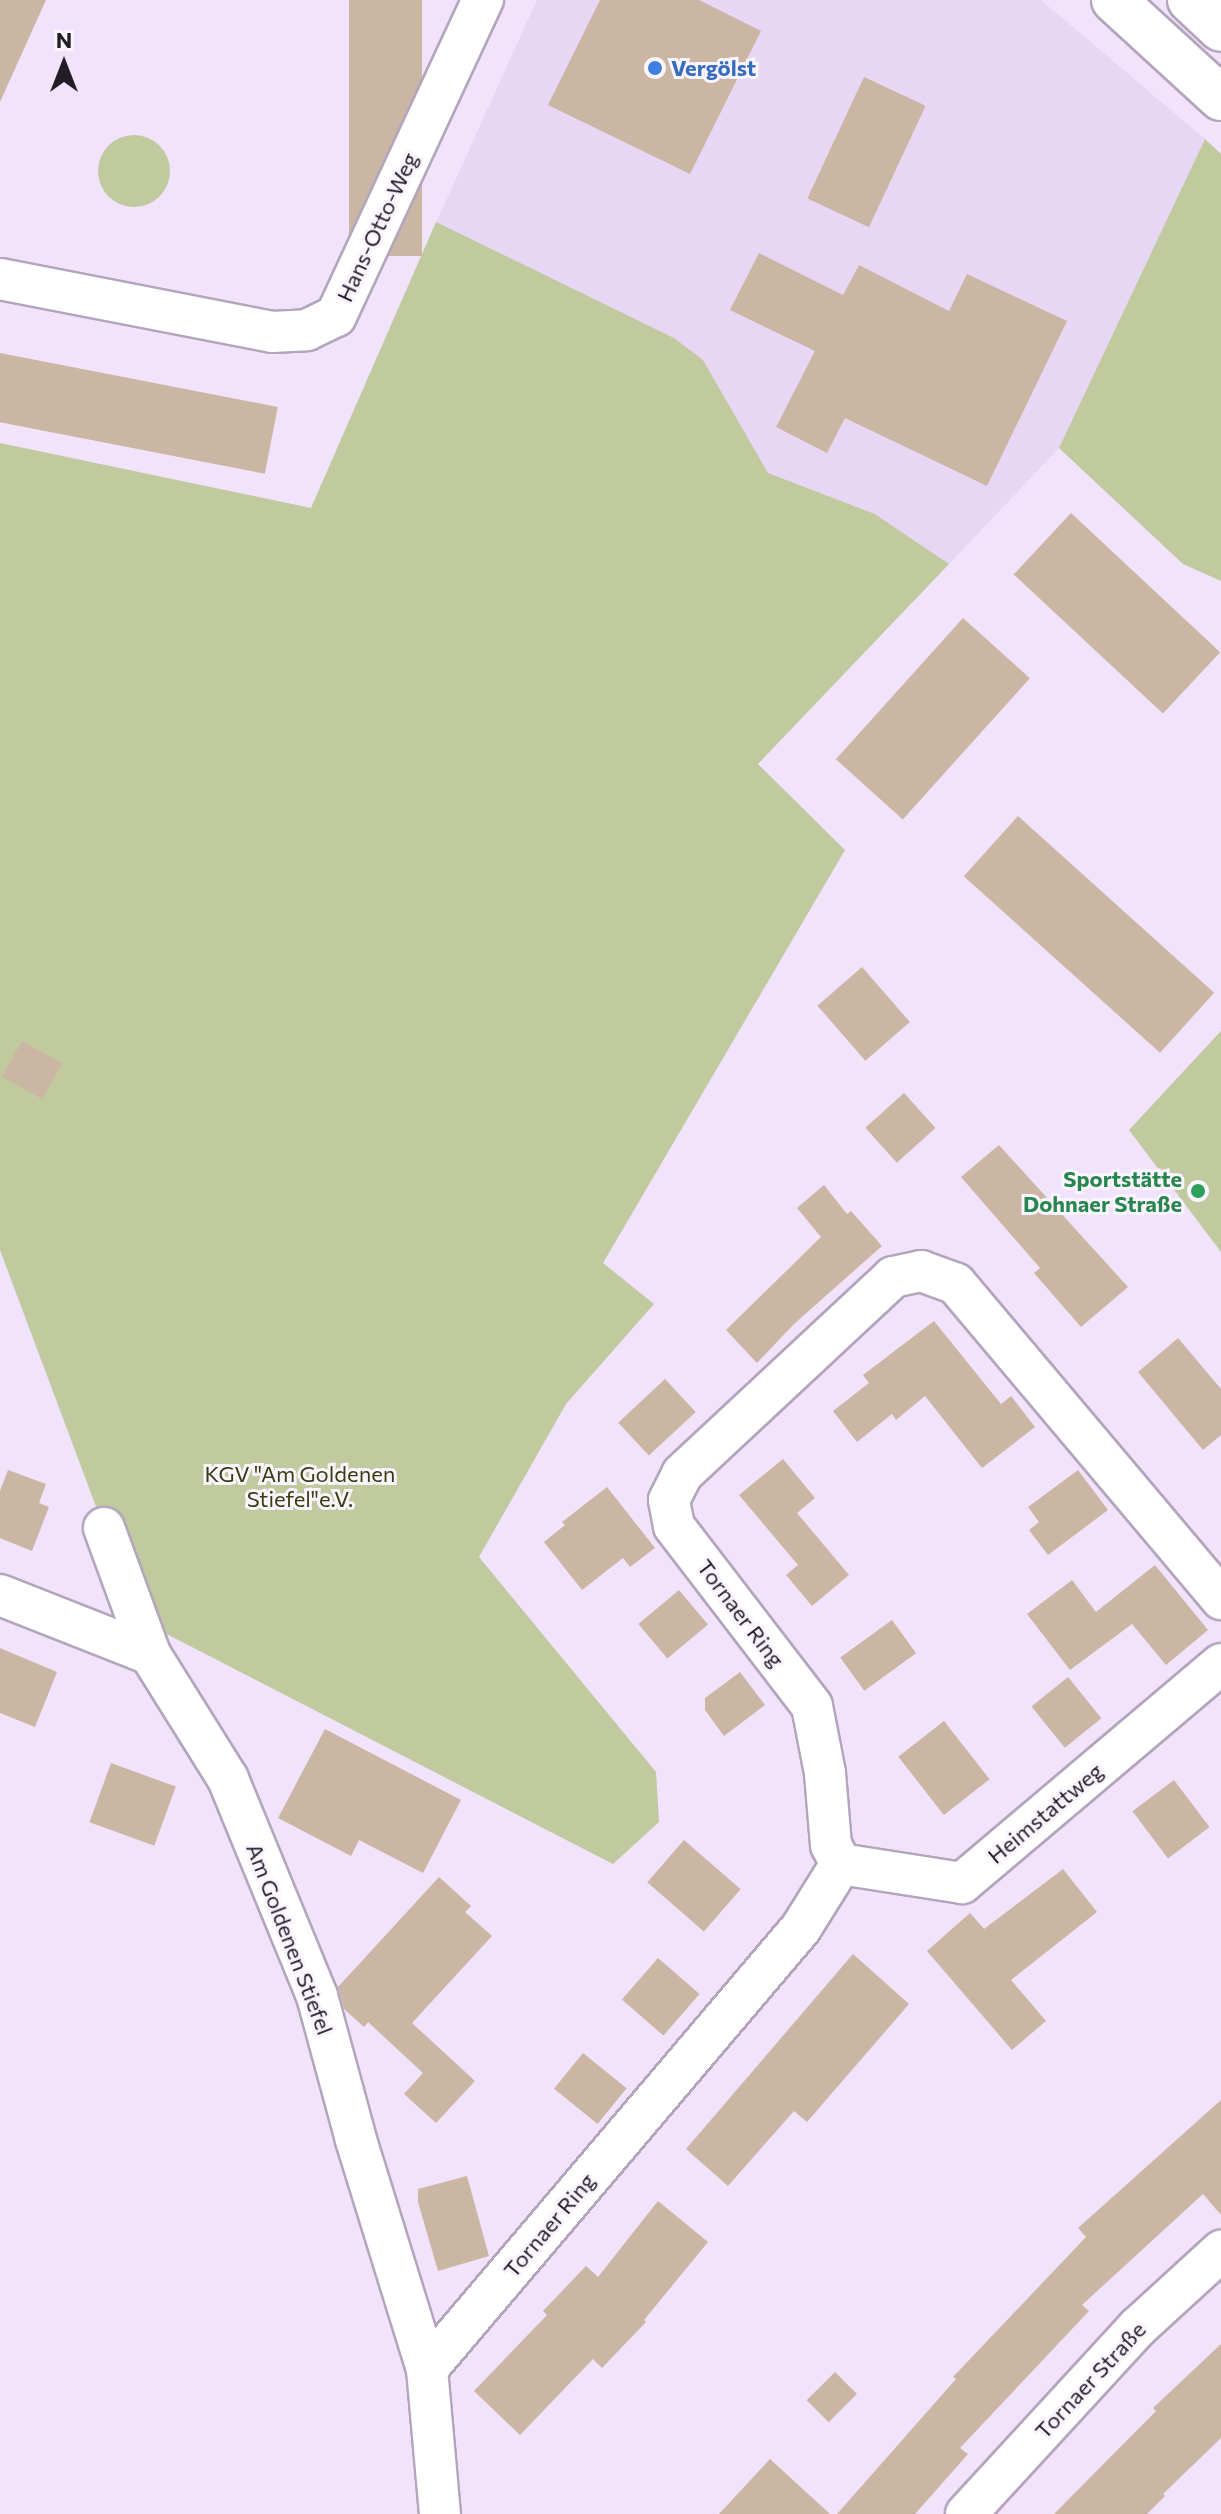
<!DOCTYPE html>
<html>
<head>
<meta charset="utf-8">
<style>
  body { margin:0 }
  #map { position:relative; width:1221px; height:2514px; overflow:hidden; background:#f1e3fb; font-family:Commissioner,sans-serif }
  div>[style] { position:absolute }
  .built>* { inset:0; background:#e7d6f4 }
  .green>* { inset:0; background:#c1c99f }
  .round { border-radius:50% }
  .building>* { inset:0; background:#cbb6a4; transform-origin:0 0 }
  .roads { filter:drop-shadow(2px 0 #b2a5bc) drop-shadow(-2px 0 #b2a5bc) drop-shadow(0 2px #b2a5bc) drop-shadow(0 -2px #b2a5bc) }
  .minor>* { height:40px; margin:-20px; padding:0 20px; transform-origin:20px; border-radius:20px; background:#fff }
  .secondary>* { height:44px; margin:-22px; padding:0 22px; transform-origin:22px; border-radius:22px; background:#fff }
  .dots>* { width:22px; height:22px; translate:-50% -50%; box-sizing:border-box; border:4px solid #faf4fe; border-radius:50% }
  span { translate:-50% -50%; white-space:nowrap; text-align:center; line-height:1.15; -webkit-text-stroke:6px #faf4fe; paint-order:stroke }
  .shop-label { font-size:22px; color:#366cbe; font-weight:700 }
  .left { translate:0 -50%; text-align:left }
  .street-label { font-size:22px; color:#221d25 }
  .leisure-label { font-size:22px; color:#27864d; font-weight:700 }
  .right { translate:-100% -50%; text-align:right }
  .park-label { font-size:22px; color:#373e0e }
  .north { position:absolute; left:24px; top:24px; width:80px; height:80px; -webkit-text-stroke:6px #faf4fe; paint-order:stroke; rotate:0deg; font-size:22px; font-weight:700; line-height:32px; text-align:center; color:#221d25 }
  .north::after { content:''; display:block; margin:auto; width:28px; height:36px; background:#221d25; clip-path:polygon(50% 0,100% 100%,50% 72%,0 100%) }
</style>
</head>
<body>
<div id="map">
  <div class="built">
    <i style="clip-path:polygon(537px 0,1041px 0,1205px 139px,1059px 448px,949px 564px,875px 514px,768px 473px,703px 360px,674px 338px,436px 223px)"></i>
  </div>
  <div class="green">
    <i class="round" style="left:98px;top:135px;width:72px;height:72px"></i>
    <i style="clip-path:polygon(1205px 139px,1221px 154px,1221px 581px,1183px 564px,1059px 448px)"></i>
    <i style="clip-path:polygon(436px 222px,674px 338px,703px 360px,768px 473px,875px 514px,949px 564px,758px 764px,845px 850px,603px 1263px,654px 1304px,566px 1404px,479px 1557px,656px 1772px,659px 1822px,613px 1864px,151px 1626px,104px 1528px,0 1250px,0 443px,311px 508px)"></i>
    <i style="clip-path:polygon(1221px 1031px,1221px 1252px,1129px 1130px)"></i>
  </div>
  <div class="building">
    <i style="clip-path:polygon(0 0,46px 0,0 102px)"></i>
    <i style="left:349px;top:0;width:73px;height:256px"></i>
    <i style="clip-path:polygon(600px 0,699px 0,761px 31px,690px 174px,548px 105px)"></i>
    <i style="left:864px;top:77px;width:68px;height:134px;rotate:25deg"></i>
    <i style="clip-path:polygon(759px 253px,843px 295px,859px 265px,949px 311px,967px 274px,1067px 321px,987px 486px,845px 418px,827px 453px,776px 427px,815px 351px,730px 310px)"></i>
    <i style="left:0;top:353px;width:283px;height:68px;rotate:11deg"></i>
    <i style="left:1071px;top:513px;width:204px;height:84px;rotate:43deg"></i>
    <i style="left:963px;top:618px;width:90px;height:190px;rotate:42deg"></i>
    <i style="left:1018px;top:816px;width:264px;height:81px;rotate:42deg"></i>
    <i style="left:862px;top:967px;width:73px;height:59px;rotate:49deg"></i>
    <i style="left:22px;top:1041px;width:46px;height:41px;rotate:29deg"></i>
    <i style="left:904px;top:1093px;width:47px;height:52px;rotate:48deg"></i>
    <i style="clip-path:polygon(999px 1145px,1128px 1287px,1081px 1327px,1034px 1273px,1040px 1268px,961px 1177px)"></i>
    <i style="clip-path:polygon(824px 1185px,847px 1214px,851px 1211px,882px 1246px,794px 1324px,757px 1363px,726px 1330px,821px 1237px,797px 1208px)"></i>
    <i style="clip-path:polygon(934px 1321px,1001px 1404px,1011px 1396px,1035px 1427px,982px 1468px,925px 1396px,896px 1420px,892px 1414px,857px 1442px,833px 1411px,869px 1383px,863px 1375px)"></i>
    <i style="clip-path:polygon(1178px 1338px,1221px 1389px,1221px 1435px,1203px 1450px,1138px 1372px)"></i>
    <i style="left:665px;top:1379px;width:45px;height:64px;rotate:47deg"></i>
    <i style="clip-path:polygon(783px 1459px,815px 1498px,797px 1513px,849px 1575px,812px 1606px,786px 1575px,798px 1565px,739px 1495px)"></i>
    <i style="clip-path:polygon(8px 1470px,46px 1484px,39px 1503px,49px 1507px,32px 1551px,0 1538px,0 1491px)"></i>
    <i style="clip-path:polygon(1078px 1470px,1108px 1510px,1048px 1555px,1029px 1530px,1039px 1522px,1028px 1507px)"></i>
    <i style="clip-path:polygon(607px 1487px,655px 1548px,630px 1567px,623px 1558px,582px 1590px,544px 1542px,565px 1525px,562px 1522px)"></i>
    <i style="clip-path:polygon(1155px 1565px,1208px 1630px,1166px 1665px,1132px 1624px,1070px 1670px,1027px 1614px,1072px 1580px,1096px 1612px)"></i>
    <i style="left:679px;top:1590px;width:45px;height:53px;rotate:50deg"></i>
    <i style="left:892px;top:1620px;width:41px;height:64px;rotate:54deg"></i>
    <i style="clip-path:polygon(0 1648px,57px 1672px,35px 1727px,0 1713px)"></i>
    <i style="clip-path:polygon(740px 1672px,765px 1705px,724px 1736px,705px 1710px,705px 1698px)"></i>
    <i style="left:1068px;top:1677px;width:53px;height:47px;rotate:51deg"></i>
    <i style="left:944px;top:1721px;width:74px;height:58px;rotate:52deg"></i>
    <i style="clip-path:polygon(325px 1729px,461px 1800px,423px 1873px,359px 1840px,351px 1856px,278px 1818px)"></i>
    <i style="left:111px;top:1763px;width:69px;height:63px;rotate:20deg"></i>
    <i style="left:1174px;top:1780px;width:59px;height:52px;rotate:53deg"></i>
    <i style="left:684px;top:1840px;width:75px;height:56px;rotate:41deg"></i>
    <i style="clip-path:polygon(1063px 1869px,1097px 1912px,1011px 1980px,1046px 2021px,1012px 2050px,927px 1951px,970px 1913px,984px 1929px)"></i>
    <i style="clip-path:polygon(439px 1877px,471px 1906px,465px 1912px,492px 1936px,412px 2023px,475px 2081px,436px 2123px,404px 2094px,423px 2073px,368px 2022px,364px 2027px,344px 2009px,338px 1987px)"></i>
    <i style="clip-path:polygon(853px 1954px,909px 2004px,807px 2122px,794px 2111px,728px 2186px,686px 2149px)"></i>
    <i style="left:658px;top:1958px;width:55px;height:55px;rotate:41deg"></i>
    <i style="left:583px;top:2053px;width:56px;height:46px;rotate:39deg"></i>
    <i style="clip-path:polygon(1221px 2100px,1221px 2215px,1203px 2194px,1082px 2305px,1089px 2311px,960px 2448px,968px 2454px,915px 2514px,837px 2514px,956px 2379px,953px 2377px,1086px 2237px,1078px 2228px)"></i>
    <i style="clip-path:polygon(467px 2176px,489px 2256px,438px 2271px,418px 2202px,418px 2189px)"></i>
    <i style="clip-path:polygon(658px 2201px,708px 2242px,644px 2320px,646px 2322px,602px 2368px,593px 2359px,520px 2435px,474px 2391px,547px 2315px,543px 2311px,586px 2266px,598px 2277px)"></i>
    <i style="clip-path:polygon(1221px 2344px,1221px 2438px,1163px 2494px,1165px 2496px,1147px 2514px,1054px 2514px,1156px 2411px,1153px 2408px)"></i>
    <i style="left:835px;top:2372px;width:31px;height:40px;rotate:45deg"></i>
    <i style="clip-path:polygon(770px 2459px,830px 2514px,719px 2514px)"></i>
  </div>
  <div class="roads">
    <div class="minor">
      <i style="left:0;top:279px;width:277px;rotate:11deg"></i>
      <i style="left:272px;top:332px;width:35px;rotate:-3deg"></i>
      <i style="left:307px;top:330px;width:32px;rotate:-26deg"></i>
      <i style="left:336px;top:316px;width:349px;rotate:-65.1deg"></i>
      <i style="left:104px;top:1528px;width:134px;rotate:69.9deg"></i>
      <i style="left:150px;top:1654px;width:147px;rotate:58deg"></i>
      <i style="left:228px;top:1779px;width:235px;rotate:67.7deg"></i>
      <i style="left:317px;top:1996px;width:149px;rotate:74.8deg"></i>
      <i style="left:356px;top:2140px;width:240px;rotate:72.8deg"></i>
      <i style="left:427px;top:2369px;width:146px;rotate:84.9deg"></i>
      <i style="left:0;top:1595px;width:161px;rotate:21.5deg"></i>
      <i style="left:841px;top:1864px;width:122px;rotate:8.9deg"></i>
      <i style="left:962px;top:1883px;width:339px;rotate:-40.2deg"></i>
      <i style="left:427px;top:2369px;width:578px;rotate:-49.7deg"></i>
      <i style="left:801px;top:1928px;width:75px;rotate:-58deg"></i>
      <i style="left:841px;top:1864px;width:21px;rotate:-118deg"></i>
      <i style="left:831px;top:1845px;width:72px;rotate:-94.8deg"></i>
      <i style="left:825px;top:1773px;width:68px;rotate:-101deg"></i>
      <i style="left:812px;top:1706px;width:227px;rotate:-127.5deg"></i>
      <i style="left:674px;top:1526px;width:26px;rotate:-101deg"></i>
      <i style="left:669px;top:1500px;width:29px;rotate:-63deg"></i>
      <i style="left:682px;top:1474px;width:289px;rotate:-43deg"></i>
      <i style="left:893px;top:1277px;width:29px;rotate:-12deg"></i>
      <i style="left:921px;top:1271px;width:37px;rotate:20deg"></i>
      <i style="left:956px;top:1284px;width:412px;rotate:49.9deg"></i>
      <i style="left:966px;top:2514px;width:254px;rotate:-47.4deg"></i>
      <i style="left:1138px;top:2327px;width:113px;rotate:-42.5deg"></i>
    </div>
    <div class="secondary">
      <i style="left:1114px;top:0;width:145px;rotate:42.5deg"></i>
      <i style="left:1190px;top:0;width:42px;rotate:43.1deg"></i>
    </div>
  </div>
  <div class="dots">
    <i style="left:655px;top:68px;background:#3f7fe0"></i>
    <i style="left:1198px;top:1191px;background:#2e9e5b"></i>
  </div>
  <div class="shop-label">
    <span class="left" style="left:671px;top:68px">Vergölst</span>
  </div>
  <div class="street-label">
    <span style="left:377px;top:227px;rotate:-65deg">Hans-Otto-Weg</span>
    <span style="left:741px;top:1613px;rotate:53deg">Tornaer Ring</span>
    <span style="left:1045px;top:1813px;rotate:-40deg">Heimstattweg</span>
    <span style="left:290px;top:1939px;rotate:69deg">Am Goldenen Stiefel</span>
    <span style="left:549px;top:2225px;rotate:-50deg">Tornaer Ring</span>
    <span style="left:1090px;top:2380px;rotate:-47deg">Tornaer Straße</span>
  </div>
  <div class="leisure-label">
    <span class="right" style="left:1182px;top:1191px">Sportstätte<br>Dohnaer Straße</span>
  </div>
  <div class="park-label">
    <span style="left:300px;top:1486px">KGV "Am Goldenen<br>Stiefel"e.V.</span>
  </div>
  <div class="north">N</div>
</div>
</body>
</html>
